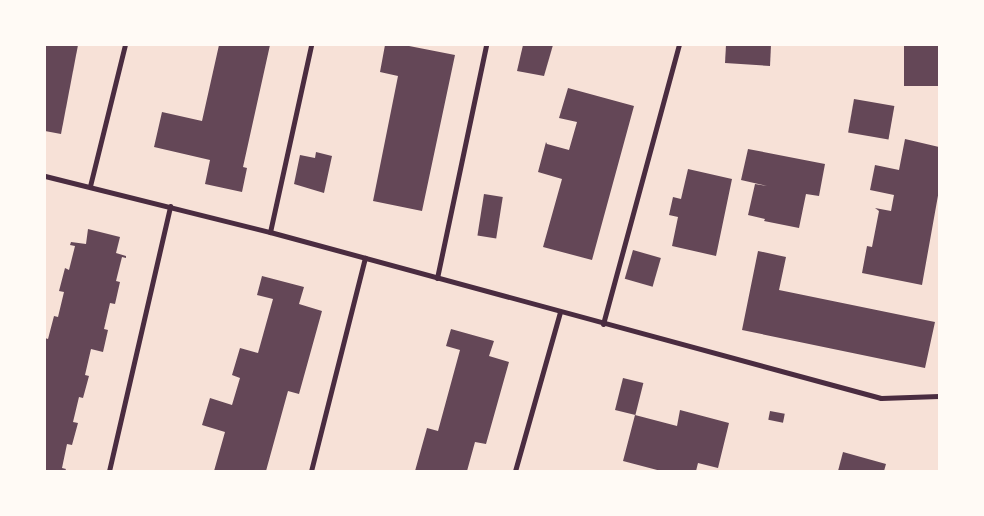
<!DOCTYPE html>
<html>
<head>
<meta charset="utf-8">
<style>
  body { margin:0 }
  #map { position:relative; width:984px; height:516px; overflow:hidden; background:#f7e1d7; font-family:"Open Sans",sans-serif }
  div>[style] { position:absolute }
  .building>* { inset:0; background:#644757; transform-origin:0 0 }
  .minor>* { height:5px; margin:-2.5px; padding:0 2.5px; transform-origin:2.5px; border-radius:2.5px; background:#4a2c40 }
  span { translate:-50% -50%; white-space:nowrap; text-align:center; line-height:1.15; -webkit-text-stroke:5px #fffaf5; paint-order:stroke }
  .frame { position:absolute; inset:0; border:46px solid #fffaf5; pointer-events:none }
</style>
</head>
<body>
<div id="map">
  <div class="building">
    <i style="clip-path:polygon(45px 45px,78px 45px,61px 134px,45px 131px)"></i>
    <i style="clip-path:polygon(219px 45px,270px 45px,243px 167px,247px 168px,242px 192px,205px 184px,210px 160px,154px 147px,162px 112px,202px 121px)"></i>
    <i style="clip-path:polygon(385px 45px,404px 45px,455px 55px,422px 211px,373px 201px,398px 76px,380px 72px)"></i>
    <i style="clip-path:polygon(523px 45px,553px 45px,544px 76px,517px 71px)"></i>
    <i style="clip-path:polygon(726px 45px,771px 45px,770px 66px,725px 63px)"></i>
    <i style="left:904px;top:45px;width:35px;height:41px"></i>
    <i style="clip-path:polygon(568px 88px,634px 106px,592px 260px,543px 247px,562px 179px,538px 172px,546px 142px,547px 144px,569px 150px,577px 122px,559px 118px)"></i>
    <i style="left:854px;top:99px;width:41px;height:34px;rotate:10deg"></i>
    <i style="clip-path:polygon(905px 139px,939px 147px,939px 190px,922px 285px,862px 273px,867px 246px,872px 247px,879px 211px,875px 208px,891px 211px,894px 195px,870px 190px,875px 165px,899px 170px)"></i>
    <i style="clip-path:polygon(748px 149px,825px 164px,819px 196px,806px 194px,799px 228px,764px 221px,765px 219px,748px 215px,755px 184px,767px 186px,741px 180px)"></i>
    <i style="clip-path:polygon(316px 152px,332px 156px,324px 193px,294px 184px,300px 155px,315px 158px)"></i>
    <i style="clip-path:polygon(688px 169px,732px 179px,716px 256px,672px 246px,678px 217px,669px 215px,673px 197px,681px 199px)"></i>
    <i style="left:484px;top:194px;width:19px;height:42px;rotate:9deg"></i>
    <i style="clip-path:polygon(88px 229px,120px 237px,116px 253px,126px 256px,126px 258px,122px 257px,116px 281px,120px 282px,115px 304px,110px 303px,104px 329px,108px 330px,103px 352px,91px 349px,85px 375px,89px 376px,83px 398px,79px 397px,73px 422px,78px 423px,72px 445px,67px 444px,62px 468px,66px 469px,65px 471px,45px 471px,45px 338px,48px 339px,54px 316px,58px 317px,64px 292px,59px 291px,65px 268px,69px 270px,75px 246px,70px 245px,71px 242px,86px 244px)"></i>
    <i style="left:633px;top:250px;width:29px;height:30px;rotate:16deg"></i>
    <i style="clip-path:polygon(758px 251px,786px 257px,779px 290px,935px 322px,925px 368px,742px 330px)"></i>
    <i style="clip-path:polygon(262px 276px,304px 287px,299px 304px,322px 311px,299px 394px,288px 391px,266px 471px,214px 471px,225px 432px,202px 425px,210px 398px,232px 405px,240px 378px,232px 375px,240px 348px,258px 353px,273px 299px,257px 295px)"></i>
    <i style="clip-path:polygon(451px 329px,494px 341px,489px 356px,509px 362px,486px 444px,475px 442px,467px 471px,415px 471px,427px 428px,438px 431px,460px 350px,446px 346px)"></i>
    <i style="left:623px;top:378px;width:21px;height:33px;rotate:14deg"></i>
    <i style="clip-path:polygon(680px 410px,729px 423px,718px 468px,698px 463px,696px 471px,661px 471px,623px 461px,635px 415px,677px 426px)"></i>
    <i style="left:770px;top:411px;width:15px;height:9px;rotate:11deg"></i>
    <i style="clip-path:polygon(843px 452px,886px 464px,884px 471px,838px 471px)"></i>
  </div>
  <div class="minor">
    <i style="left:45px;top:176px;width:232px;rotate:14deg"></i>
    <i style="left:270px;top:232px;width:633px;rotate:15.2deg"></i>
    <i style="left:881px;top:398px;width:58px;rotate:-2deg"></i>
    <i style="left:90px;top:186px;width:145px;rotate:-76.1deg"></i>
    <i style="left:270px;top:232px;width:191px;rotate:-77.6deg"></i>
    <i style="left:437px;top:278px;width:238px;rotate:-78.1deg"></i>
    <i style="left:603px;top:324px;width:289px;rotate:-74.8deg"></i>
    <i style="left:109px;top:471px;width:272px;rotate:-77deg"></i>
    <i style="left:311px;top:471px;width:220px;rotate:-75.8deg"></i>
    <i style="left:515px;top:471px;width:165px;rotate:-74.2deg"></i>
  </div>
  <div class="frame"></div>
</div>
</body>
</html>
